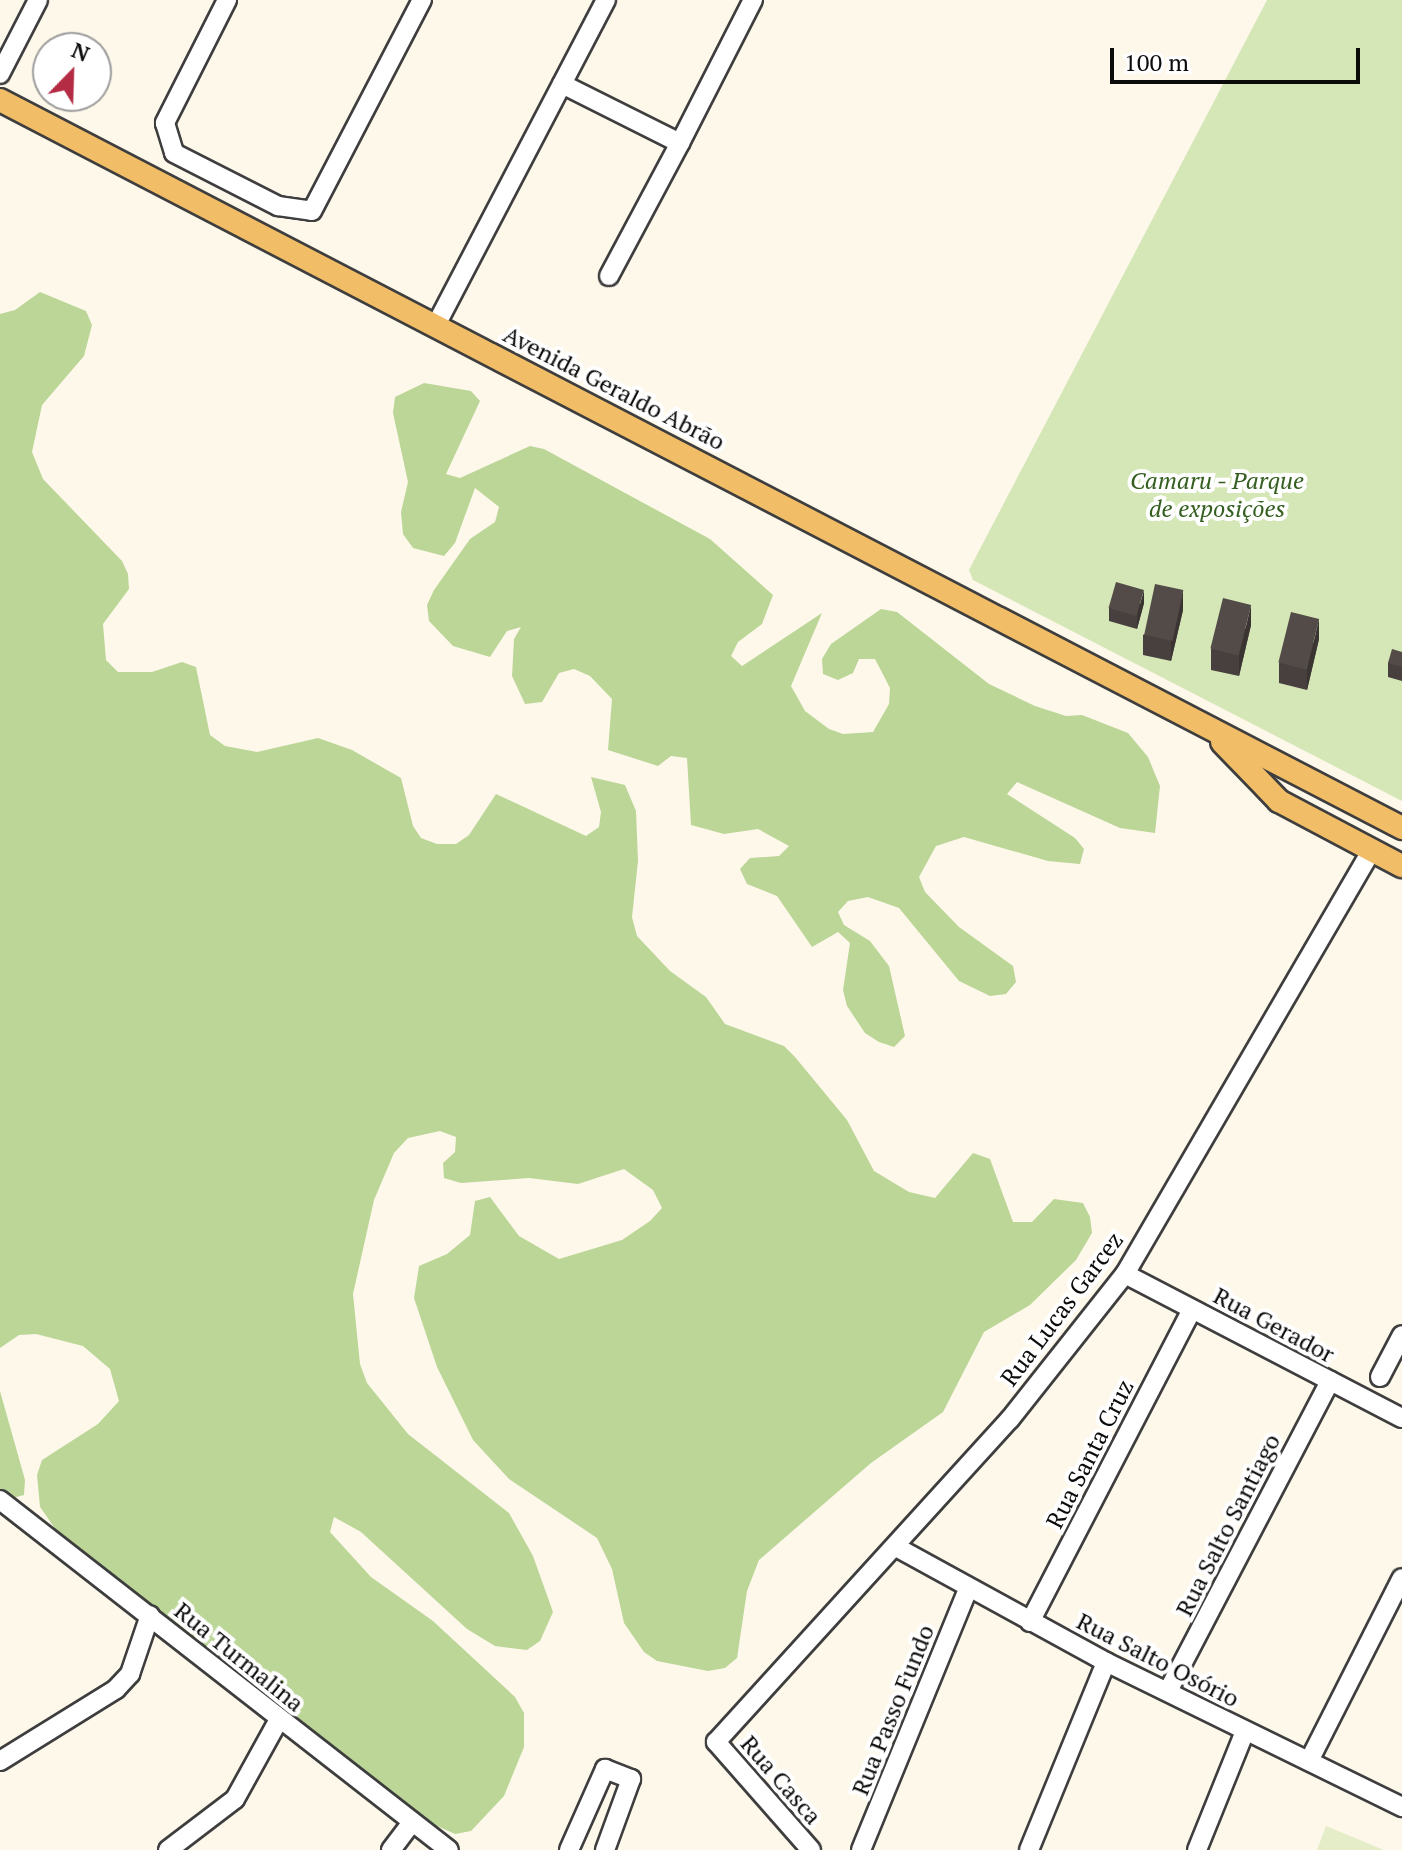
<!DOCTYPE html>
<html>
<head>
<meta charset="utf-8">
<style>
  body { margin:0 }
  #map { position:relative; width:1402px; height:1850px; overflow:hidden; background:#fef8eb; font-family:"PT Serif",serif }
  div>[style] { position:absolute }
  .green>* { inset:0; background:#d5e6b7 }
  .forest>* { inset:0; background:#bbd697 }
  .pitch>* { inset:0; background:#e5edc8 }
  .roads { filter:drop-shadow(2px 0 #3e3e3e) drop-shadow(-2px 0 #3e3e3e) drop-shadow(0 2px #3e3e3e) drop-shadow(0 -2px #3e3e3e) }
  .minor>* { height:18px; margin:-9px; padding:0 9px; transform-origin:9px; border-radius:9px; background:#fff }
  .major>* { height:22px; margin:-11px; padding:0 11px; transform-origin:11px; border-radius:11px; background:#f1bd67 }
  .wall>* { inset:0; background:#47403e }
  .shaded-wall>* { inset:0; background:#3a3432 }
  .building>* { inset:0; background:#534b48; transform-origin:0 0 }
  span { translate:-50% -50%; white-space:nowrap; text-align:center; line-height:1.15; -webkit-text-stroke:8px #fff; paint-order:stroke }
  .street-label { font-size:24px; color:#0b0b0b }
  .park-label { font-size:24px; color:#355f20; font-style:italic }
  .north { position:absolute; left:32px; top:32px; width:80px; height:80px; box-sizing:border-box; background:#fff; border:2px solid #9d9d9d; border-radius:50%; rotate:23deg; font-size:22px; font-weight:700; line-height:32px; text-align:center; color:#0b0b0b }
  .north::after { content:''; display:block; margin:auto; width:28px; height:36px; background:#b32c44; clip-path:polygon(50% 0,100% 100%,50% 72%,0 100%) }
  .scale { position:absolute; left:1110px; top:48px; width:250px; height:36px; box-sizing:border-box; border:4px solid #0b0b0b; border-top:0; padding-left:10px; font-size:24px; line-height:28px; white-space:nowrap; color:#0b0b0b; -webkit-text-stroke:6px #fff; paint-order:stroke }
</style>
</head>
<body>
<div id="map">
  <div class="green">
    <i style="clip-path:polygon(1267px 0,1402px 0,1402px 801px,973px 580px,969px 570px)"></i>
  </div>
  <div class="forest">
    <i style="clip-path:polygon(40px 292px,86px 311px,92px 325px,84px 356px,42px 405px,32px 452px,43px 479px,122px 561px,128px 574px,129px 589px,103px 624px,106px 660px,118px 672px,152px 672px,182px 662px,196px 667px,210px 735px,225px 746px,257px 752px,318px 738px,352px 750px,401px 778px,413px 826px,421px 838px,437px 844px,456px 844px,469px 835px,496px 794px,586px 836px,599px 827px,601px 812px,591px 777px,625px 785px,636px 811px,638px 861px,632px 917px,637px 936px,670px 971px,706px 997px,725px 1024px,784px 1046px,795px 1057px,847px 1120px,874px 1171px,909px 1192px,935px 1198px,973px 1153px,990px 1159px,1013px 1222px,1032px 1222px,1054px 1199px,1083px 1203px,1090px 1217px,1092px 1233px,1076px 1260px,1030px 1305px,984px 1332px,943px 1412px,871px 1463px,759px 1560px,747px 1591px,737px 1658px,725px 1668px,708px 1671px,657px 1661px,644px 1652px,624px 1623px,612px 1569px,597px 1538px,509px 1479px,473px 1440px,437px 1367px,414px 1298px,419px 1266px,447px 1254px,470px 1235px,475px 1201px,490px 1197px,519px 1236px,559px 1259px,622px 1240px,650px 1221px,662px 1208px,653px 1190px,624px 1169px,578px 1184px,529px 1178px,461px 1183px,444px 1178px,443px 1163px,455px 1152px,456px 1137px,440px 1131px,408px 1138px,394px 1153px,374px 1200px,353px 1294px,360px 1364px,367px 1383px,408px 1434px,509px 1513px,533px 1556px,553px 1612px,540px 1641px,527px 1650px,495px 1646px,467px 1629px,361px 1532px,334px 1517px,330px 1532px,371px 1577px,433px 1621px,515px 1697px,524px 1713px,524px 1747px,504px 1796px,471px 1831px,455px 1834px,424px 1820px,61px 1537px,40px 1507px,37px 1475px,42px 1460px,98px 1424px,119px 1401px,110px 1369px,83px 1346px,36px 1334px,19px 1335px,0 1348px,0 314px,15px 310px)"></i>
    <i style="clip-path:polygon(424px 383px,471px 391px,480px 401px,446px 474px,460px 478px,530px 446px,544px 449px,710px 539px,773px 595px,762px 624px,738px 642px,731px 656px,742px 666px,822px 613px,791px 686px,805px 711px,829px 729px,843px 734px,873px 732px,889px 704px,890px 688px,875px 659px,859px 659px,853px 673px,838px 680px,823px 674px,822px 659px,831px 644px,881px 609px,897px 612px,989px 684px,1035px 706px,1066px 716px,1082px 715px,1128px 733px,1148px 757px,1160px 786px,1155px 833px,1120px 828px,1017px 782px,1007px 794px,1075px 838px,1084px 849px,1080px 864px,1048px 861px,964px 837px,936px 846px,919px 877px,925px 892px,959px 927px,1013px 966px,1016px 982px,1006px 994px,990px 996px,959px 981px,899px 908px,868px 897px,848px 901px,838px 912px,844px 925px,870px 941px,889px 966px,905px 1036px,894px 1047px,879px 1042px,865px 1033px,847px 1006px,843px 990px,850px 943px,838px 932px,812px 947px,777px 896px,747px 884px,740px 869px,750px 858px,779px 856px,789px 846px,758px 829px,724px 834px,691px 825px,687px 758px,671px 756px,658px 766px,608px 750px,612px 699px,590px 676px,574px 669px,559px 673px,542px 702px,525px 704px,512px 676px,514px 639px,521px 627px,507px 631px,490px 657px,453px 646px,429px 621px,427px 605px,434px 590px,470px 539px,495px 522px,499px 507px,475px 488px,455px 543px,444px 556px,413px 548px,403px 534px,401px 512px,408px 482px,393px 413px,395px 397px)"></i>
    <i style="clip-path:polygon(0 1391px,25px 1480px,24px 1495px,9px 1499px,0 1496px)"></i>
  </div>
  <div class="pitch">
    <i style="clip-path:polygon(1326px 1826px,1384px 1850px,1317px 1850px)"></i>
  </div>
  <div class="roads">
    <div class="minor">
      <i style="left:227px;top:0;width:138px;rotate:116.8deg"></i>
      <i style="left:165px;top:123px;width:31px;rotate:73deg"></i>
      <i style="left:174px;top:153px;width:117px;rotate:27deg"></i>
      <i style="left:278px;top:206px;width:34px;rotate:8deg"></i>
      <i style="left:312px;top:211px;width:238px;rotate:-62.5deg"></i>
      <i style="left:0;top:74px;width:83px;rotate:-62.8deg"></i>
      <i style="left:562px;top:84px;width:132px;rotate:26.6deg"></i>
      <i style="left:680px;top:143px;width:161px;rotate:-63deg"></i>
      <i style="left:609px;top:276px;width:151px;rotate:-61.9deg"></i>
      <i style="left:436px;top:325px;width:367px;rotate:-62.4deg"></i>
      <i style="left:1125px;top:1274px;width:312px;rotate:27.5deg"></i>
      <i style="left:1380px;top:1377px;width:47px;rotate:-62.4deg"></i>
      <i style="left:0;top:1500px;width:569px;rotate:37.94deg"></i>
      <i style="left:896px;top:1547px;width:239px;rotate:28.7deg"></i>
      <i style="left:1106px;top:1662px;width:330px;rotate:26.1deg"></i>
      <i style="left:1030px;top:1622px;width:352px;rotate:-62.6deg"></i>
      <i style="left:1168px;top:1691px;width:350px;rotate:-62.4deg"></i>
      <i style="left:0;top:1761px;width:137px;rotate:-31.8deg"></i>
      <i style="left:116px;top:1689px;width:21px;rotate:-47deg"></i>
      <i style="left:130px;top:1674px;width:62px;rotate:-71.3deg"></i>
      <i style="left:1309px;top:1761px;width:205px;rotate:-63.1deg"></i>
      <i style="left:168px;top:1850px;width:84px;rotate:-37.3deg"></i>
      <i style="left:235px;top:1799px;width:89px;rotate:-61.1deg"></i>
      <i style="left:391px;top:1850px;width:35px;rotate:-53deg"></i>
      <i style="left:569px;top:1850px;width:89px;rotate:-66deg"></i>
      <i style="left:605px;top:1769px;width:28px;rotate:21deg"></i>
      <i style="left:631px;top:1779px;width:76px;rotate:110.1deg"></i>
      <i style="left:811px;top:1850px;width:144px;rotate:-131.3deg"></i>
      <i style="left:716px;top:1742px;width:437px;rotate:-47.7deg"></i>
      <i style="left:1010px;top:1419px;width:185px;rotate:-51.6deg"></i>
      <i style="left:1125px;top:1274px;width:491px;rotate:-59.8deg"></i>
      <i style="left:861px;top:1850px;width:282px;rotate:-67.7deg"></i>
      <i style="left:1029px;top:1850px;width:203px;rotate:-67.7deg"></i>
      <i style="left:1197px;top:1850px;width:128px;rotate:-68deg"></i>
    </div>
    <div class="major">
      <i style="left:0;top:100px;width:1580px;rotate:27.44deg"></i>
      <i style="left:1222px;top:742px;width:82px;rotate:46deg"></i>
      <i style="left:1279px;top:801px;width:139px;rotate:27.9deg"></i>
    </div>
  </div>
  <div class="wall">
    <i style="clip-path:polygon(1144px 603px,1137px 629px,1109px 621px,1109px 608px)"></i>
    <i style="clip-path:polygon(1183px 610px,1171px 661px,1143px 655px,1143px 635px)"></i>
    <i style="clip-path:polygon(1251px 625px,1239px 676px,1211px 670px,1211px 649px)"></i>
    <i style="clip-path:polygon(1319px 639px,1307px 690px,1279px 683px,1279px 663px)"></i>
    <i style="clip-path:polygon(1402px 652px,1402px 681px,1388px 677px,1388px 663px)"></i>
  </div>
  <div class="shaded-wall">
    <i style="clip-path:polygon(1144px 590px,1144px 603px,1137px 629px,1137px 615px)"></i>
    <i style="clip-path:polygon(1183px 590px,1183px 610px,1171px 661px,1171px 641px)"></i>
    <i style="clip-path:polygon(1251px 605px,1251px 625px,1239px 676px,1239px 656px)"></i>
    <i style="clip-path:polygon(1319px 619px,1319px 639px,1307px 690px,1307px 670px)"></i>
  </div>
  <div class="building">
    <i style="left:1116px;top:582px;width:29px;height:27px;rotate:16deg"></i>
    <i style="left:1155px;top:584px;width:29px;height:52px;rotate:12deg"></i>
    <i style="left:1223px;top:598px;width:29px;height:52px;rotate:14deg"></i>
    <i style="left:1291px;top:612px;width:29px;height:52px;rotate:14deg"></i>
    <i style="clip-path:polygon(1392px 649px,1402px 652px,1402px 667px,1388px 663px)"></i>
  </div>
  <div class="street-label">
    <span style="left:614px;top:388px;rotate:27deg">Avenida Geraldo Abrão</span>
    <span style="left:1062px;top:1309px;rotate:-53deg">Rua Lucas Garcez</span>
    <span style="left:1274px;top:1325px;rotate:28deg">Rua Gerador</span>
    <span style="left:1090px;top:1454px;rotate:-63deg">Rua Santa Cruz</span>
    <span style="left:1228px;top:1525px;rotate:-63deg">Rua Salto Santiago</span>
    <span style="left:239px;top:1657px;rotate:39deg">Rua Turmalina</span>
    <span style="left:1158px;top:1660px;rotate:27deg">Rua Salto Osório</span>
    <span style="left:893px;top:1710px;rotate:-68deg">Rua Passo Fundo</span>
    <span style="left:781px;top:1780px;rotate:49deg">Rua Casca</span>
  </div>
  <div class="park-label">
    <span style="left:1217px;top:495px">Camaru - Parque<br>de exposições</span>
  </div>
  <div class="north">N</div>
  <div class="scale">100 m</div>
</div>
</body>
</html>
